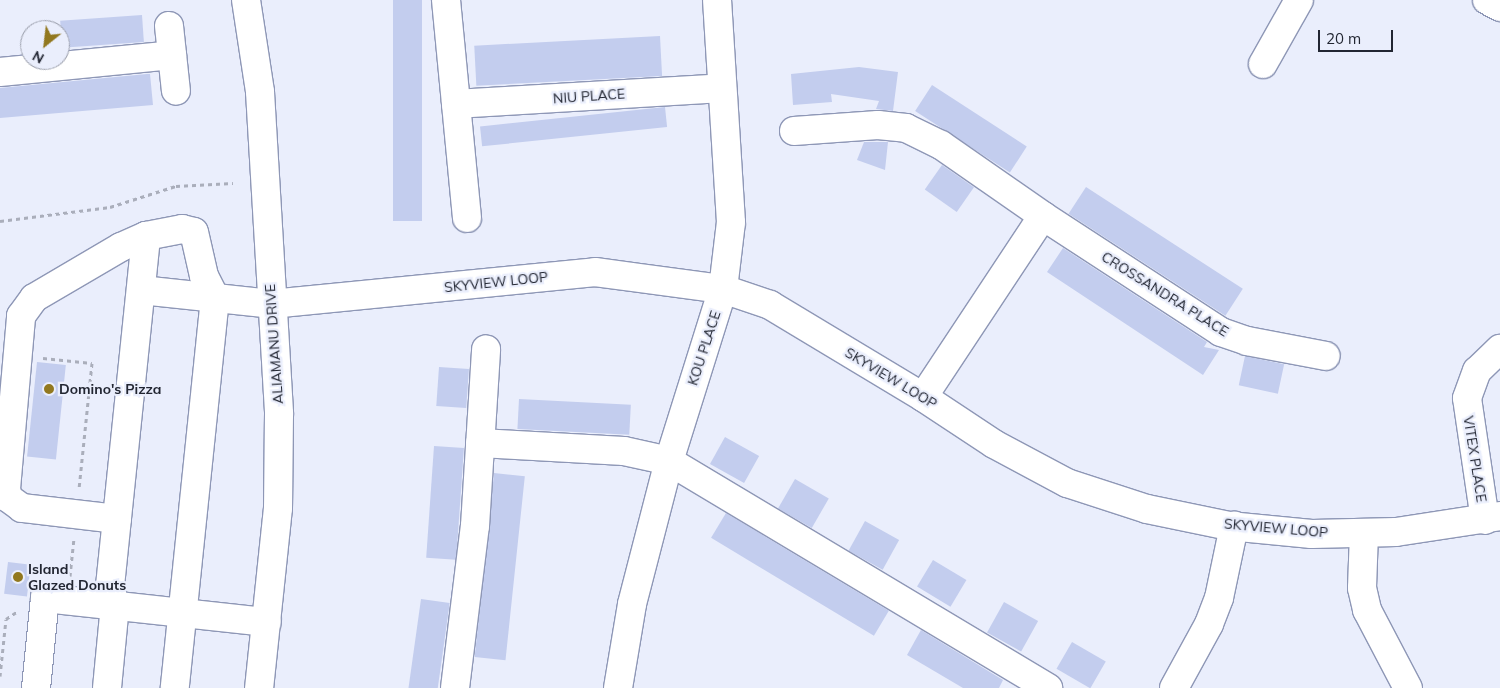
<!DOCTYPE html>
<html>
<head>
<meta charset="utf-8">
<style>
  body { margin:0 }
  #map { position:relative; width:1500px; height:688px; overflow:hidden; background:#eaeefc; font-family:Mulish,sans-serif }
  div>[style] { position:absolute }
  .building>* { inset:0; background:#c3cdee; transform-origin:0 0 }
  .path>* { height:3px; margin-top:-1.5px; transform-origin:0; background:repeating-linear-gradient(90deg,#aaaebb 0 4px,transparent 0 8px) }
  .roads { filter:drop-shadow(1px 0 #8e97b6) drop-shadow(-1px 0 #8e97b6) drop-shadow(0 1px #8e97b6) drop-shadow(0 -1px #8e97b6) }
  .minor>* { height:28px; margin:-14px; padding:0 14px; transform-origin:14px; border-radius:14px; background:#fff }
  .dots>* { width:14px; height:14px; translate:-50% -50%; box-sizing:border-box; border:2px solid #eaeefc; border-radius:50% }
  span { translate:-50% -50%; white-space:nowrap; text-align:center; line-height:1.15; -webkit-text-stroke:4.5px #eaeefc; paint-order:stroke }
  .street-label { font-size:14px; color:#222632 }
  .poi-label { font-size:14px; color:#222632; font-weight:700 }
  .left { translate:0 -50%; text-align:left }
  .north { position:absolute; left:20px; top:20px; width:50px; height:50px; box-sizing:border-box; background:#eaeefc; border:1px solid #9a9eab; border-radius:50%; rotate:209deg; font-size:14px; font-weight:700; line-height:20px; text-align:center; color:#222632 }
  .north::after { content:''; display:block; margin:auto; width:18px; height:22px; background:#92781f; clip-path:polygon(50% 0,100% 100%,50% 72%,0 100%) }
  .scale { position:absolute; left:1318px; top:30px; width:75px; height:22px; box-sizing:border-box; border:2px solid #222632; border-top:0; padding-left:6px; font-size:15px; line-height:18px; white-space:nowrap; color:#222632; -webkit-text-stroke:4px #eaeefc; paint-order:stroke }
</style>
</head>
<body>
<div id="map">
  <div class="building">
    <i style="left:393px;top:0;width:29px;height:221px"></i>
    <i style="left:142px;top:15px;width:27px;height:82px;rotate:86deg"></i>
    <i style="left:660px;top:36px;width:40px;height:186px;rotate:87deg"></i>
    <i style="clip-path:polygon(859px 67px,898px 72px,893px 111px,876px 109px,879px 101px,831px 94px,832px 102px,793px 105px,791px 74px)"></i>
    <i style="clip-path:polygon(147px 74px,150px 74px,153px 105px,0 118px,0 88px)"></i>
    <i style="left:932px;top:85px;width:113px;height:31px;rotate:33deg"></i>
    <i style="left:665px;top:107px;width:20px;height:186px;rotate:84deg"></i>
    <i style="clip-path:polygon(864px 142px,888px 142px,885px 170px,857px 160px)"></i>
    <i style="left:942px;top:165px;width:39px;height:30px;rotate:35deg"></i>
    <i style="left:1086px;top:187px;width:187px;height:32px;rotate:33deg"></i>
    <i style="clip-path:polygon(1063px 248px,1207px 342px,1204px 347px,1219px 350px,1203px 375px,1047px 272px)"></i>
    <i style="left:1245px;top:356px;width:40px;height:30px;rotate:12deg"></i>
    <i style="left:37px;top:362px;width:29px;height:95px;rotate:6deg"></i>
    <i style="left:439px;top:367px;width:30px;height:39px;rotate:4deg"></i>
    <i style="left:519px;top:399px;width:112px;height:30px;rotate:3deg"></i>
    <i style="left:725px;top:437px;width:39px;height:31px;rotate:29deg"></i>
    <i style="left:434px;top:446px;width:30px;height:112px;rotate:4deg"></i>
    <i style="left:494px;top:473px;width:31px;height:185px;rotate:6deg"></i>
    <i style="left:795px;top:479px;width:39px;height:34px;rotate:30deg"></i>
    <i style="left:726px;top:513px;width:190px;height:29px;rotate:31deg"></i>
    <i style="left:865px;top:521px;width:39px;height:34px;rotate:29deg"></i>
    <i style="left:933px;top:560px;width:39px;height:31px;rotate:31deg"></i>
    <i style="left:8px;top:562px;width:23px;height:32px;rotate:7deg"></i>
    <i style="left:421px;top:599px;width:29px;height:90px;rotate:8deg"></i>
    <i style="left:1004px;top:602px;width:39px;height:35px;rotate:29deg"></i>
    <i style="clip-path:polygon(921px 630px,1003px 680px,999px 688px,963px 688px,907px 655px)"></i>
    <i style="left:1072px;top:642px;width:39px;height:31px;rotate:30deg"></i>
  </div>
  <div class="path">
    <i style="left:0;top:221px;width:111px;rotate:-7.3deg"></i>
    <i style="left:110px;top:207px;width:69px;rotate:-17.7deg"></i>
    <i style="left:176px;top:186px;width:57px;rotate:-3deg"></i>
    <i style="left:43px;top:358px;width:49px;rotate:5.8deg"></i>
    <i style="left:92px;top:363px;width:127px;rotate:95.9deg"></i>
    <i style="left:70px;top:576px;width:36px;rotate:-84deg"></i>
    <i style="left:0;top:676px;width:57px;rotate:-84deg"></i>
    <i style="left:6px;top:619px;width:14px;rotate:-34deg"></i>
  </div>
  <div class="roads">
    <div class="minor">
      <i style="left:246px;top:0;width:93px;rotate:81.3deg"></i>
      <i style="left:260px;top:92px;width:323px;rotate:86.6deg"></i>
      <i style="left:279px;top:414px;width:94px;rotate:90.6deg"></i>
      <i style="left:278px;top:508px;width:181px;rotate:96deg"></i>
      <i style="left:446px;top:0;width:219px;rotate:84.5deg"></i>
      <i style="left:1487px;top:0;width:15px;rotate:28deg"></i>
      <i style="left:169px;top:26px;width:65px;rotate:83.9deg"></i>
      <i style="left:1263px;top:64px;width:73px;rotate:-60.6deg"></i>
      <i style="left:0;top:72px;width:173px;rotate:-5.6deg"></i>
      <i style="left:456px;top:104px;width:266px;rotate:-3.4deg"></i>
      <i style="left:794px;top:131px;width:84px;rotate:-4.1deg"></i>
      <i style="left:878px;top:125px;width:28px;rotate:6deg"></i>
      <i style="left:906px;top:128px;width:39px;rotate:26deg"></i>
      <i style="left:941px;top:145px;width:124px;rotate:34.8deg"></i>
      <i style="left:141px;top:290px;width:131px;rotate:6.1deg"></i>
      <i style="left:271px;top:304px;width:326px;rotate:-5.6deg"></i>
      <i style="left:595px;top:272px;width:129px;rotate:7.6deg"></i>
      <i style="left:723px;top:289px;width:50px;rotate:18.8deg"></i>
      <i style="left:770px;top:305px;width:179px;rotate:31deg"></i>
      <i style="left:923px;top:397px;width:85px;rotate:33.5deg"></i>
      <i style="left:994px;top:444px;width:83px;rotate:28.1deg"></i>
      <i style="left:1067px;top:483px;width:84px;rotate:18deg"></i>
      <i style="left:1147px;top:509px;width:84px;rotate:11.7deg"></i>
      <i style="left:1229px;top:526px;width:83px;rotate:5.5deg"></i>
      <i style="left:1312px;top:534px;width:84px;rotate:-1.4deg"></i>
      <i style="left:1396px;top:532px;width:105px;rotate:-8.7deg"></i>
      <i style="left:923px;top:397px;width:217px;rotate:-56.5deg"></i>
      <i style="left:1043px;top:216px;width:212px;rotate:33.1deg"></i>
      <i style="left:1221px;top:332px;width:28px;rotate:19deg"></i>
      <i style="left:1247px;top:341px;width:80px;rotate:10.8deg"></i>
      <i style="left:480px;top:443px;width:144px;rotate:3.2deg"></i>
      <i style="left:624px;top:451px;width:46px;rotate:12.5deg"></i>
      <i style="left:669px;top:461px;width:442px;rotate:30.9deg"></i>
      <i style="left:117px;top:519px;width:96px;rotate:-173.4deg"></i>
      <i style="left:22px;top:508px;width:17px;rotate:-144deg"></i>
      <i style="left:8px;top:498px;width:9px;rotate:-103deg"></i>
      <i style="left:6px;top:489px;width:174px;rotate:-85deg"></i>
      <i style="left:21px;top:316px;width:22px;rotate:-54deg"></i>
      <i style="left:34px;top:298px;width:101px;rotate:-30.4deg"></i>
      <i style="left:121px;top:247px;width:27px;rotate:-24deg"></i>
      <i style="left:146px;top:236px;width:37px;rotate:-11deg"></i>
      <i style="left:182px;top:229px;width:12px;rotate:14deg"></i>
      <i style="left:194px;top:232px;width:45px;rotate:77.2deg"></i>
      <i style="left:204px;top:276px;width:25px;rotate:63deg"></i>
      <i style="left:215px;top:298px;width:392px;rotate:95.9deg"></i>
      <i style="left:1485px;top:520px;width:123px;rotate:-98.4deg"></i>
      <i style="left:1467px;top:398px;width:29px;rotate:-70deg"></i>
      <i style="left:1477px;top:371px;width:32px;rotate:-44deg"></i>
      <i style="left:1364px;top:533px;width:55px;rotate:92.1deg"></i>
      <i style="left:1362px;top:588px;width:23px;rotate:77deg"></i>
      <i style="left:1367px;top:610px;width:88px;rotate:62.3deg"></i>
      <i style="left:36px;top:688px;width:90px;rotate:-84.3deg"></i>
      <i style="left:45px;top:598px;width:223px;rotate:6.2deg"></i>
      <i style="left:107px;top:688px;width:83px;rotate:-84.5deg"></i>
      <i style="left:115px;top:605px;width:20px;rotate:-105deg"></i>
      <i style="left:110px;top:586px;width:352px;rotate:-84.1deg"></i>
      <i style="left:455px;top:688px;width:163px;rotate:-83deg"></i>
      <i style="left:475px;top:526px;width:177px;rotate:-86.4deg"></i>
      <i style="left:618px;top:688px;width:85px;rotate:-80.5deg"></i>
      <i style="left:632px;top:604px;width:148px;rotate:-75.5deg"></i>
      <i style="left:669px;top:461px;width:180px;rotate:-72.6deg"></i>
      <i style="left:723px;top:289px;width:67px;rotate:-83.2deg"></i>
      <i style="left:731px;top:222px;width:222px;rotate:-93.6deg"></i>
      <i style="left:1174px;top:688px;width:73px;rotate:-61.3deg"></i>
      <i style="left:1209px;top:624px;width:28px;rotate:-69deg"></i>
      <i style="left:1219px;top:598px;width:74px;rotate:-78.2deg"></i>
    </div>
  </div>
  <div class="dots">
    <i style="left:49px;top:389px;background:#92781f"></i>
    <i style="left:18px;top:577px;background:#92781f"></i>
  </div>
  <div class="street-label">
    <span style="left:589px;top:96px;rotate:-4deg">NIU PLACE</span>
    <span style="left:496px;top:282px;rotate:-6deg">SKYVIEW LOOP</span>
    <span style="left:1165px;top:294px;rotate:32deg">CROSSANDRA PLACE</span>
    <span style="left:274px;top:344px;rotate:-94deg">ALIAMANU DRIVE</span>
    <span style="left:704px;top:348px;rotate:-72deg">KOU PLACE</span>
    <span style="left:891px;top:378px;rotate:31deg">SKYVIEW LOOP</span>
    <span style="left:1475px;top:459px;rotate:81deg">VITEX PLACE</span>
    <span style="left:1276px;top:528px;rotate:5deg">SKYVIEW LOOP</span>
  </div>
  <div class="poi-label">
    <span class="left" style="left:59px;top:389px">Domino's Pizza</span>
    <span class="left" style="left:28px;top:577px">Island<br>Glazed Donuts</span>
  </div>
  <div class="north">N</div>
  <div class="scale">20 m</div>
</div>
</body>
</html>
